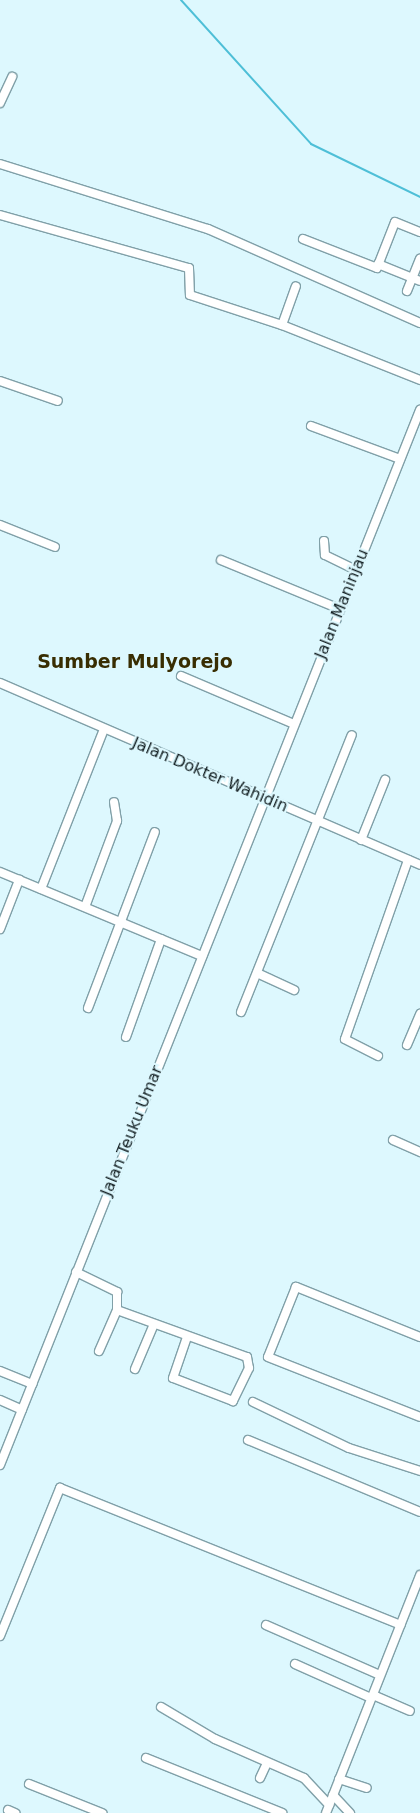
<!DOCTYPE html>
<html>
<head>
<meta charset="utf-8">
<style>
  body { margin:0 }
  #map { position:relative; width:420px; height:1813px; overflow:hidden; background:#ddf8fe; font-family:"DejaVu Sans",sans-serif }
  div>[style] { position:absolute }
  .stream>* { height:2px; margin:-1px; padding:0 1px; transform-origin:1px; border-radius:1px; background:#4ebfd7 }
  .roads { filter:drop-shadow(1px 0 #80a0a8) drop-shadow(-1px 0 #80a0a8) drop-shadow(0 1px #80a0a8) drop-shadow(0 -1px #80a0a8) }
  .minor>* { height:8px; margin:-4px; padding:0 4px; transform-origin:4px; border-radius:4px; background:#fff }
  span { translate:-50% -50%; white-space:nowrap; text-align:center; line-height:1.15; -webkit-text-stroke:4.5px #ddf8fe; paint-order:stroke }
  .street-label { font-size:16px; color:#131f22 }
  .quarter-label { font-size:19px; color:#382d02; font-weight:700 }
</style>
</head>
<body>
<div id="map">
  <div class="stream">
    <i style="left:181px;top:0;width:194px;rotate:47.9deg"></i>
    <i style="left:311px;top:144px;width:121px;rotate:25.9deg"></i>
  </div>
  <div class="roads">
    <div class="minor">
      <i style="left:0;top:103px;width:29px;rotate:-65deg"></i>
      <i style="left:0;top:164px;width:218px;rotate:17.4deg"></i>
      <i style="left:208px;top:229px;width:232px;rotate:23.9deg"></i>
      <i style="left:0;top:215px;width:196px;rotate:15.7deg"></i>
      <i style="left:189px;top:268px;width:27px;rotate:88deg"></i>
      <i style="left:190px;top:295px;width:97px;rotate:18.1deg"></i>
      <i style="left:282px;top:325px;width:149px;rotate:21.7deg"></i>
      <i style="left:303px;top:239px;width:79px;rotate:21.4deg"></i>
      <i style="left:377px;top:268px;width:49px;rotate:-68.6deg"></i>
      <i style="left:395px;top:222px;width:27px;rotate:22deg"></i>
      <i style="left:378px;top:264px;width:45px;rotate:22deg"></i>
      <i style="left:407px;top:291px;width:35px;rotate:-68deg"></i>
      <i style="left:282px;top:325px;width:41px;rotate:-70.3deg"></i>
      <i style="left:0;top:381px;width:61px;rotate:19deg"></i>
      <i style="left:311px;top:426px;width:95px;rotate:20.3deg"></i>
      <i style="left:0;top:525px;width:59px;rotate:21.8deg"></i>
      <i style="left:324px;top:541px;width:14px;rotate:86deg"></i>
      <i style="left:325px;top:555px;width:34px;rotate:26deg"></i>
      <i style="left:221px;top:560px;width:129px;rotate:22.4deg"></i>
      <i style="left:181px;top:676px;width:123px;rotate:23deg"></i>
      <i style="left:0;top:683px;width:458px;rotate:23.4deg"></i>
      <i style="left:361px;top:840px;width:65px;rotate:-68.2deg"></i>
      <i style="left:0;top:872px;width:219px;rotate:22.6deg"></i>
      <i style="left:41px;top:889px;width:172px;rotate:-68.5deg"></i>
      <i style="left:85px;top:907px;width:92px;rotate:-69.6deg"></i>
      <i style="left:117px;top:821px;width:19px;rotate:-99deg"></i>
      <i style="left:0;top:929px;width:53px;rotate:-68.8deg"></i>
      <i style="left:257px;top:973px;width:41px;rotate:24.7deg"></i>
      <i style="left:88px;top:1008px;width:188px;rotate:-69.2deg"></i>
      <i style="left:241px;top:1012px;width:298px;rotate:-68.2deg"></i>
      <i style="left:126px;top:1037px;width:104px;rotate:-70.3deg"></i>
      <i style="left:407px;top:1045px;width:34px;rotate:-67deg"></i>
      <i style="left:378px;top:1056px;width:37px;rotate:-153deg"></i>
      <i style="left:345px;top:1039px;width:190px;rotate:-70.6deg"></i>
      <i style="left:393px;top:1140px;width:30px;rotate:24deg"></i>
      <i style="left:76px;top:1272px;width:46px;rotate:26deg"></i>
      <i style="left:117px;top:1292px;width:18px;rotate:90deg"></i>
      <i style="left:117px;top:1310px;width:138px;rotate:19.9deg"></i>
      <i style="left:247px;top:1357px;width:11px;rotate:80deg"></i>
      <i style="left:249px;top:1368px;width:37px;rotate:116deg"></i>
      <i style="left:233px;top:1401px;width:64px;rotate:-159deg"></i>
      <i style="left:173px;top:1378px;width:43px;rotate:-71.1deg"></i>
      <i style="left:420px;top:1337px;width:134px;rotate:-158deg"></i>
      <i style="left:296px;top:1287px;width:75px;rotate:111.8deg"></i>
      <i style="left:268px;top:1357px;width:163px;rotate:21.5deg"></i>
      <i style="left:99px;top:1351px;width:45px;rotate:-66.3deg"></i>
      <i style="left:135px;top:1369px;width:49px;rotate:-67.1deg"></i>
      <i style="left:0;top:1371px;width:35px;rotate:22deg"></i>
      <i style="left:0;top:1400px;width:24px;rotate:24deg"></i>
      <i style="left:253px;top:1402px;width:106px;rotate:25.6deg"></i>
      <i style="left:349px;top:1448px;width:75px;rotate:17.9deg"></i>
      <i style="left:248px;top:1440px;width:186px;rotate:22.7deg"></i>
      <i style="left:0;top:1465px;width:1136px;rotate:-68.29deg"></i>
      <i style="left:266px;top:1625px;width:124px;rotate:23.7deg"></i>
      <i style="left:0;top:1636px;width:160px;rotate:-67.9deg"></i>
      <i style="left:60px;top:1488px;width:367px;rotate:21.9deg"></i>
      <i style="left:295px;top:1664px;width:83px;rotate:24.1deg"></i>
      <i style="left:373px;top:1695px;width:40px;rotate:23.4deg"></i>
      <i style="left:161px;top:1707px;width:63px;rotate:30.7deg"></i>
      <i style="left:215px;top:1739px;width:97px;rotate:23.7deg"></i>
      <i style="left:304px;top:1778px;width:37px;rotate:47deg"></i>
      <i style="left:146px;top:1758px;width:147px;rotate:22deg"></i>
      <i style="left:260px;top:1778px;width:17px;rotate:-65deg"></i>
      <i style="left:339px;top:1779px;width:29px;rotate:18deg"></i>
      <i style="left:29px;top:1784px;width:79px;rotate:21.7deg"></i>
      <i style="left:333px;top:1795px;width:25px;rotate:47deg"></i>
      <i style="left:8px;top:1810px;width:8px;rotate:23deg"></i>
      <i style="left:326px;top:1813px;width:256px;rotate:-68.4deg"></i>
    </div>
  </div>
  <div class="street-label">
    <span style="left:342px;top:604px;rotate:-68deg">Jalan Maninjau</span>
    <span style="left:210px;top:775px;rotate:23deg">Jalan Dokter Wahidin</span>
    <span style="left:132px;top:1131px;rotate:-68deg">Jalan Teuku Umar</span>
  </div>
  <div class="quarter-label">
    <span style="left:135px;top:662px">Sumber Mulyorejo</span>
  </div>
</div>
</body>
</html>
